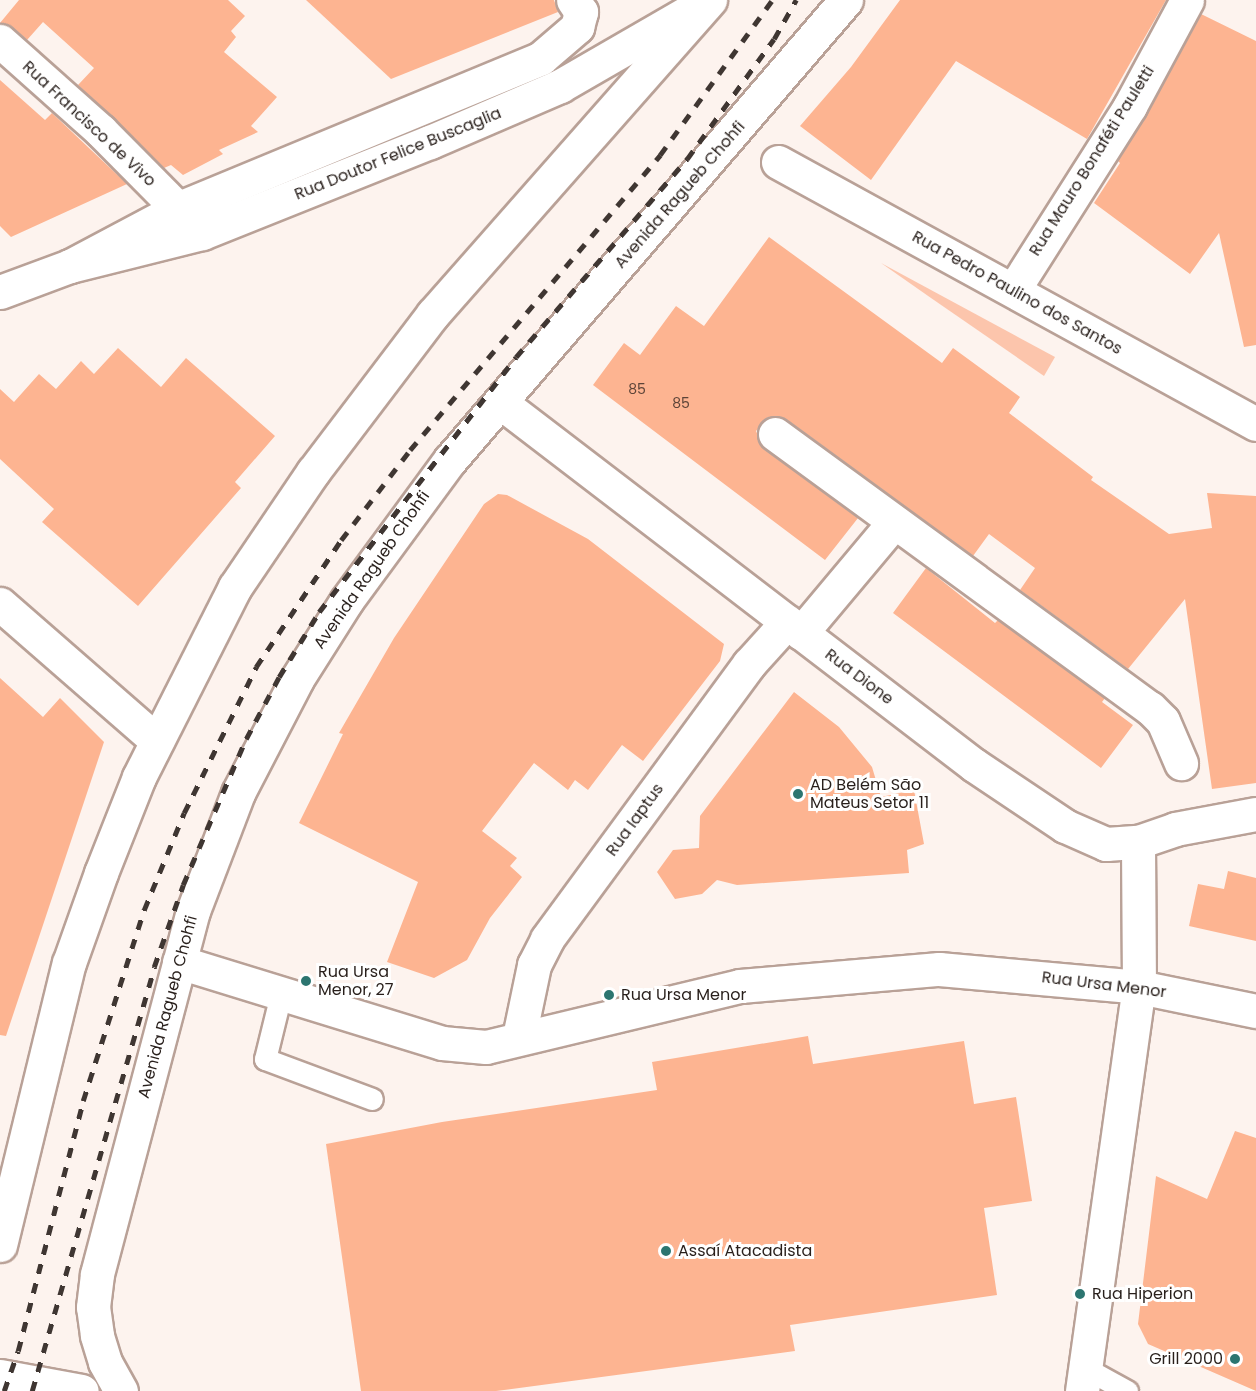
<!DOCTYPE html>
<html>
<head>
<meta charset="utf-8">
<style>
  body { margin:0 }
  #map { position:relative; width:1256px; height:1391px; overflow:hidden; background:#fdf3ee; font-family:Poppins,sans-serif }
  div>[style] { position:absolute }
  .green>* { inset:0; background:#fcc5ac }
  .building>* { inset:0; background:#fdb491 }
  .roads { filter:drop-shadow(2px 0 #b9a197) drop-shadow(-2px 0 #b9a197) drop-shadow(0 2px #b9a197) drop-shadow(0 -2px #b9a197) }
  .lane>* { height:21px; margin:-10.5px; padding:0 10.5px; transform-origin:10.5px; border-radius:10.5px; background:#fff }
  .street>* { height:33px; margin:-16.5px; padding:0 16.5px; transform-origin:16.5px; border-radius:16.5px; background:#fff }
  .secondary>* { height:33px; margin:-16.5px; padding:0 16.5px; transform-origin:16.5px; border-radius:16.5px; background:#fff }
  .highway>* { height:33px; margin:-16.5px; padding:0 16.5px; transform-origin:16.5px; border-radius:16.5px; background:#fff }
  .rail>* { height:4.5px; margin-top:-2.25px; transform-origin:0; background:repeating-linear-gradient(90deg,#3f3632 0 10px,transparent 0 20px) }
  .dots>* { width:16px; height:16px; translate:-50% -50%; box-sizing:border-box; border:3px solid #fff; border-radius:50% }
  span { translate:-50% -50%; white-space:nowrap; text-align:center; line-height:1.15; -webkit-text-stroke:6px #fff; paint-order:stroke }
  .number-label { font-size:14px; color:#5d4438 }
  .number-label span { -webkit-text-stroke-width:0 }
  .street-label { font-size:16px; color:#281f1b }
  .poi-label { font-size:16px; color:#281f1b }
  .left { translate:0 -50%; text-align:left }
  .right { translate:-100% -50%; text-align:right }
</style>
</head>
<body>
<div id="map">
  <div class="green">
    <i style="clip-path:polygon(881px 263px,1055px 357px,1044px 376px,931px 298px)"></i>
  </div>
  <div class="building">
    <i style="clip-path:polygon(19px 0,228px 0,245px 16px,231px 31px,236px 37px,224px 52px,277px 97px,251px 126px,258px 132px,219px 150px,223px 154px,183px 175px,171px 165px,164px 168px,78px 85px,94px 68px,43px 22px,27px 40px,12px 27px,0 23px)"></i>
    <i style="clip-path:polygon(306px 0,554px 0,558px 12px,391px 79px)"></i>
    <i style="clip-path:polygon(900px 0,1166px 0,1087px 139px,956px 61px,871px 180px,800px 126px,851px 67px)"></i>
    <i style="clip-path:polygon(1201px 14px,1256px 41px,1256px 345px,1244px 347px,1219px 233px,1190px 274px,1094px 203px,1120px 163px,1118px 161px)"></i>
    <i style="clip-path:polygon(0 80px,45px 120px,52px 113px,127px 184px,11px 237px,0 226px)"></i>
    <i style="clip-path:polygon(769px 237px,942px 363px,953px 348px,1020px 397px,1009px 413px,1093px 477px,1091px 480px,1169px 534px,1212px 528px,1207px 493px,1256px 496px,1256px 783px,1212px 789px,1185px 599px,1128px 669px,1020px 590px,1035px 568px,989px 534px,973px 556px,786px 419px,768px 417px,756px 431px,764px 449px,858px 518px,825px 560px,593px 385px,624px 343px,640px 355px,676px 306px,704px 326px)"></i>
    <i style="clip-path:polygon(118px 348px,161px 387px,186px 358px,275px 436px,235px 482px,241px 488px,138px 606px,42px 522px,54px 509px,0 459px,0 389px,14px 402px,39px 374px,56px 389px,81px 361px,94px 374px)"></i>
    <i style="clip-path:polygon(498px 494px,507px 495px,588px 539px,724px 644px,720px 661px,643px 761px,622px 745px,588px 790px,575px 780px,568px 790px,534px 763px,482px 831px,517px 858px,510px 866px,522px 877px,490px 918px,467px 960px,434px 978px,387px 962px,418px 882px,299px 823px,343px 734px,339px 733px,394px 638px,484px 504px)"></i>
    <i style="clip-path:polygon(926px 568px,995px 623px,998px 620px,1105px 698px,1102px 702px,1133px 725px,1101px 768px,893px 613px)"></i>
    <i style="clip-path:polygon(0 678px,43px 717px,60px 698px,104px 742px,6px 1036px,0 1035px)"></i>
    <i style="clip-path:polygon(794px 692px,839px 727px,872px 767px,881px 797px,914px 790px,924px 844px,907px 850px,909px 873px,737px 885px,717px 880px,702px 894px,675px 899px,657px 872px,673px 850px,699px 848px,700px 816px)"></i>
    <i style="clip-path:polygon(1228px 871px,1256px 878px,1256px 941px,1189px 926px,1198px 884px,1224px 889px)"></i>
    <i style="clip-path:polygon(808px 1036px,813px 1064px,964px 1041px,974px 1104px,1016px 1097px,1032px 1201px,984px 1208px,997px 1295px,790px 1325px,795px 1351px,496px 1391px,361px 1391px,326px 1144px,442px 1122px,657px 1090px,652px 1062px)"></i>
    <i style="clip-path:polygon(1235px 1131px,1256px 1138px,1256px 1391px,1148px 1344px,1138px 1324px,1156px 1176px,1207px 1199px)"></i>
  </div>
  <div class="roads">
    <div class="lane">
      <i style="left:281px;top:994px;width:67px;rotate:103.8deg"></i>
      <i style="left:265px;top:1059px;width:114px;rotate:20.5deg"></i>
      <i style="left:1085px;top:1368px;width:48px;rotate:28.7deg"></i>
    </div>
    <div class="street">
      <i style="left:0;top:41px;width:135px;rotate:41.7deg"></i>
      <i style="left:101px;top:131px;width:129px;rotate:45.3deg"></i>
      <i style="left:778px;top:162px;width:545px;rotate:28.73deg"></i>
      <i style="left:1014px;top:289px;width:217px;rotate:-57.6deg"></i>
      <i style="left:1130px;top:106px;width:120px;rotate:-61.7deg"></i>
      <i style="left:0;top:292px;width:75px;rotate:-20.4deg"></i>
      <i style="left:70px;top:266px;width:121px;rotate:-28deg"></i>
      <i style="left:177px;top:209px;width:394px;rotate:-22.5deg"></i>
      <i style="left:541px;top:58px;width:48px;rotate:-40.7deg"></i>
      <i style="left:577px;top:27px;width:16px;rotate:-75deg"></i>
      <i style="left:581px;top:12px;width:14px;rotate:-124deg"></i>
      <i style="left:500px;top:402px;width:597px;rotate:37.45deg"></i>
      <i style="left:974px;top:765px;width:110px;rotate:33.8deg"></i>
      <i style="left:1065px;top:826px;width:45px;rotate:23.7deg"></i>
      <i style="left:1106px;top:844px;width:32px;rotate:-4deg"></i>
      <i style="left:1138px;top:842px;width:39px;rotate:-19deg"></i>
      <i style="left:1175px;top:829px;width:82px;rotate:-10.5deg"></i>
      <i style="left:775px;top:434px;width:464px;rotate:36.2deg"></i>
      <i style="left:1150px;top:708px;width:18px;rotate:45deg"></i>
      <i style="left:1163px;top:721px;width:46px;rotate:66.8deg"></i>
      <i style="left:0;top:604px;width:208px;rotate:41.1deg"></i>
      <i style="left:801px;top:633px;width:145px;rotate:-50deg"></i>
      <i style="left:179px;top:962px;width:275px;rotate:17.1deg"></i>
      <i style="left:442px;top:1043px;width:44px;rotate:5.2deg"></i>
      <i style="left:486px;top:1047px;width:261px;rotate:-13.5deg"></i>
      <i style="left:740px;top:986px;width:200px;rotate:-4.9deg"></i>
      <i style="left:939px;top:969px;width:201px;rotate:5.1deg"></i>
      <i style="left:1139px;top:987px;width:119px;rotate:11.6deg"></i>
      <i style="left:519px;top:1037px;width:74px;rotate:-78.2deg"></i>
      <i style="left:534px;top:965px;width:29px;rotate:-63deg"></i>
      <i style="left:547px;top:939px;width:341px;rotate:-53.7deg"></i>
      <i style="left:749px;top:664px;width:57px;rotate:-47.9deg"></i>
      <i style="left:1082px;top:1391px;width:408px;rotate:-82deg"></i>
      <i style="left:1139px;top:987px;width:145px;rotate:-90.4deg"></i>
    </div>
    <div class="secondary">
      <i style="left:70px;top:266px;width:136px;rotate:-14deg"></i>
      <i style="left:202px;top:233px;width:245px;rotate:-21.8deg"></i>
      <i style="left:430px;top:142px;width:142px;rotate:-23.3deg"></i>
      <i style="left:560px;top:86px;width:164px;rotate:-30deg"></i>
    </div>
    <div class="highway">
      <i style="left:0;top:1245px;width:290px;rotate:-76.3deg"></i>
      <i style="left:69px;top:963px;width:96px;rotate:-70.4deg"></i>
      <i style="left:101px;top:873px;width:103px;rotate:-68.4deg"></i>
      <i style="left:139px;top:777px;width:213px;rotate:-63.2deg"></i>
      <i style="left:235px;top:587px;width:139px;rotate:-55.9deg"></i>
      <i style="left:313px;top:472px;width:198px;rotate:-52.8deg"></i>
      <i style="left:433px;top:314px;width:419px;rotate:-48.6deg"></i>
      <i style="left:0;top:1376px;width:83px;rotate:10.4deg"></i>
      <i style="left:121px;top:1391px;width:33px;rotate:-119deg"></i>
      <i style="left:105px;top:1362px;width:28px;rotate:-107deg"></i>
      <i style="left:97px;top:1335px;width:28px;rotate:-98deg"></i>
      <i style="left:93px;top:1307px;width:33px;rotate:-83deg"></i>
      <i style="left:97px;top:1274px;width:375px;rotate:-75.2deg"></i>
      <i style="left:193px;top:911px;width:126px;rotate:-69.1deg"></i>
      <i style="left:238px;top:793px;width:128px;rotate:-62.6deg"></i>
      <i style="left:297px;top:679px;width:93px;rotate:-57.7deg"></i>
      <i style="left:347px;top:600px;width:174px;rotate:-53.7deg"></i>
      <i style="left:450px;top:460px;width:607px;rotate:-49.28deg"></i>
    </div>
  </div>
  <div class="rail">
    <i style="left:4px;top:1391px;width:42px;rotate:-70.7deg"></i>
    <i style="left:18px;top:1351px;width:258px;rotate:-75.4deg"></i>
    <i style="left:83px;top:1101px;width:201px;rotate:-72.3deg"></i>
    <i style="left:144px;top:910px;width:105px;rotate:-67.6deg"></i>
    <i style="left:184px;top:813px;width:163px;rotate:-63.7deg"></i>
    <i style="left:256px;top:667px;width:153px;rotate:-56.2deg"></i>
    <i style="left:341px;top:540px;width:113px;rotate:-52.5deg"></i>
    <i style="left:410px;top:450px;width:387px;rotate:-49.7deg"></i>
    <i style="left:660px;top:155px;width:191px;rotate:-54.1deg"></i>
    <i style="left:32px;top:1391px;width:441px;rotate:-73.9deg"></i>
    <i style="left:154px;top:967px;width:87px;rotate:-70.5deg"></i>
    <i style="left:183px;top:885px;width:159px;rotate:-66.7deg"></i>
    <i style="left:246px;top:739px;width:70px;rotate:-62deg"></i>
    <i style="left:279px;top:677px;width:76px;rotate:-58.4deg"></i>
    <i style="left:319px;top:612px;width:322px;rotate:-52.3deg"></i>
    <i style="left:516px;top:357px;width:262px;rotate:-49.2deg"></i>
    <i style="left:687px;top:159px;width:148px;rotate:-54.1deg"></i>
    <i style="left:774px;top:39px;width:45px;rotate:-60.6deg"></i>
  </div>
  <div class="dots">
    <i style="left:798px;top:794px;background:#2c7570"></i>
    <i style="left:306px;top:981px;background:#2c7570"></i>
    <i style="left:609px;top:995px;background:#2c7570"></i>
    <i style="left:666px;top:1251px;background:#2c7570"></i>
    <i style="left:1080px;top:1294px;background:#2c7570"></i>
    <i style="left:1235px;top:1359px;background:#2c7570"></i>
  </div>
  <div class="number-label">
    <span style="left:637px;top:389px">85</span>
    <span style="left:681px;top:403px">85</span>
  </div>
  <div class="street-label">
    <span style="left:89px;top:124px;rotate:43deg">Rua Francisco de Vivo</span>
    <span style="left:398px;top:154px;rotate:-22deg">Rua Doutor Felice Buscaglia</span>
    <span style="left:1092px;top:161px;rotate:-58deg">Rua Mauro Bonaféti Pauletti</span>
    <span style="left:680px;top:195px;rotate:-49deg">Avenida Ragueb Chohfi</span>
    <span style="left:1017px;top:293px;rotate:29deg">Rua Pedro Paulino dos Santos</span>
    <span style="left:372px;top:570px;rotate:-55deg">Avenida Ragueb Chohfi</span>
    <span style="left:859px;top:677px;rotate:37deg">Rua Dione</span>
    <span style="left:635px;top:820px;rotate:-54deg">Rua Iaptus</span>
    <span style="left:1104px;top:985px;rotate:7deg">Rua Ursa Menor</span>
    <span style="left:168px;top:1007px;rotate:-75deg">Avenida Ragueb Chohfi</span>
  </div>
  <div class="poi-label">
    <span class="left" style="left:810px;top:794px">AD Belém São<br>Mateus Setor 11</span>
    <span class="left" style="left:318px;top:981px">Rua Ursa<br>Menor, 27</span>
    <span class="left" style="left:621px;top:995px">Rua Ursa Menor</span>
    <span class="left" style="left:678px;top:1251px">Assaí Atacadista</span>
    <span class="left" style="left:1092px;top:1294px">Rua Hiperion</span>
    <span class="right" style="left:1223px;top:1359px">Grill 2000</span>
  </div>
</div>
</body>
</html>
